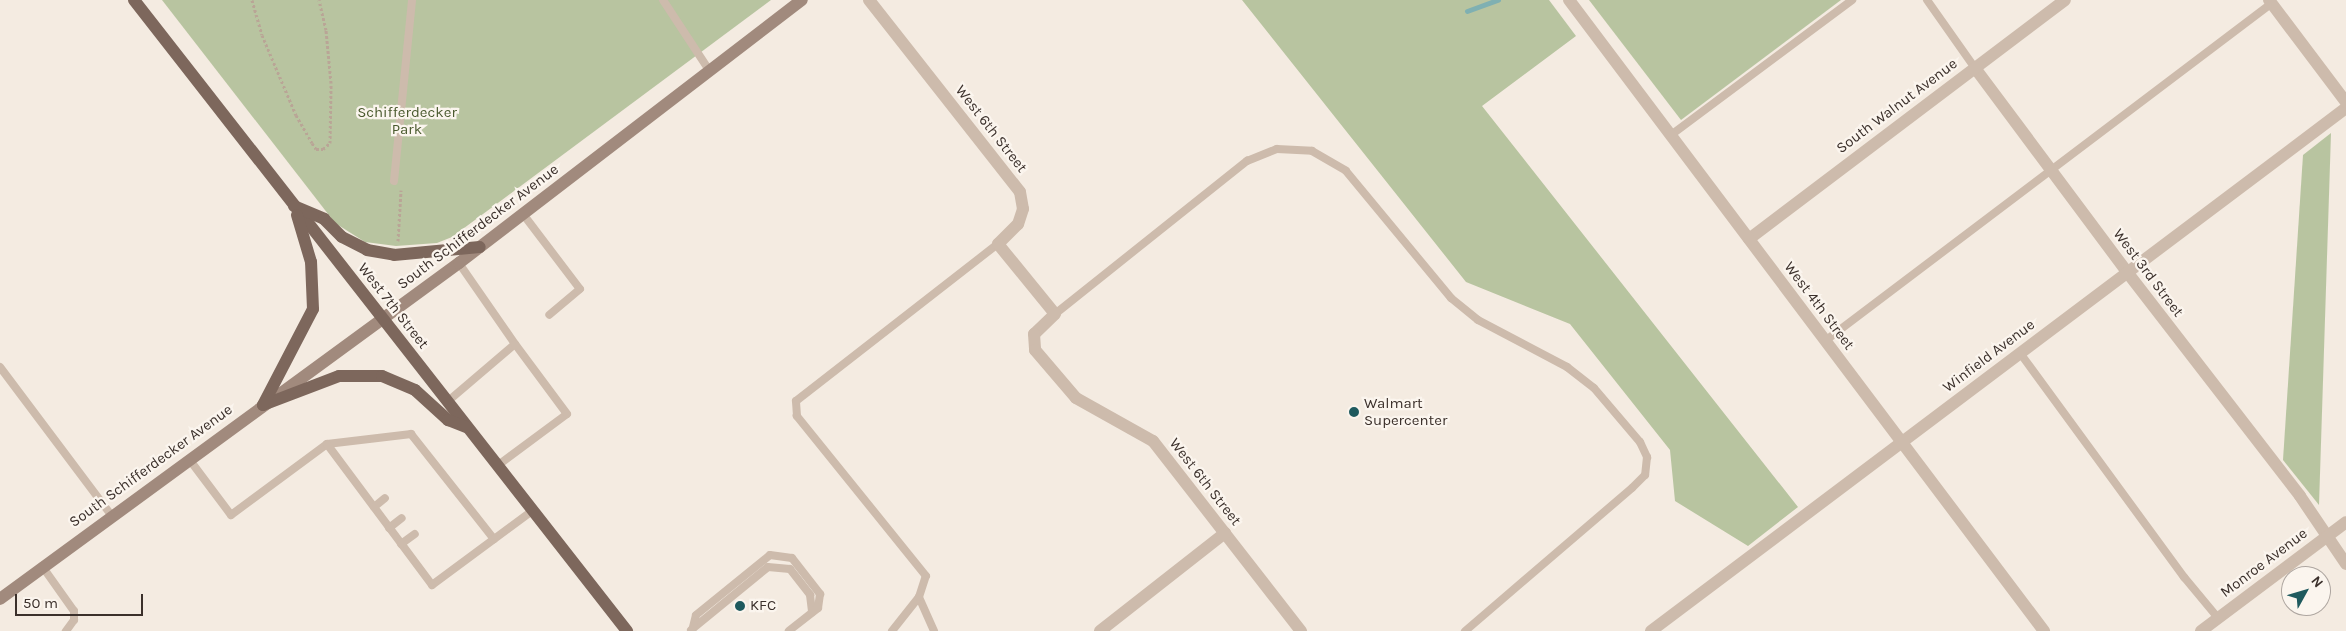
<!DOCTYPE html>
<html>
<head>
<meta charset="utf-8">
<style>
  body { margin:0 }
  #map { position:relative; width:2346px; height:631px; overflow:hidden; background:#f4ebe1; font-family:Karla,sans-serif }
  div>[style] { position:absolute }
  .green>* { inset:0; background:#b8c4a0 }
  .stream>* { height:5px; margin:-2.5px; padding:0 2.5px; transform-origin:2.5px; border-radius:2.5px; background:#7fb0b2 }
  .path>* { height:3px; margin-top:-1.5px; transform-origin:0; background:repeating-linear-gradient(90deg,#b9a596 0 2.5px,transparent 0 5px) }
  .service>* { height:8px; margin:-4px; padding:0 4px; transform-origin:4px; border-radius:4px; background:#cdbbac }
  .minor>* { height:12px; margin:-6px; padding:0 6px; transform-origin:6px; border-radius:6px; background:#cdbbac }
  .tertiary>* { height:12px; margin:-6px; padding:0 6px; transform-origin:6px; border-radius:6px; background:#cdbbac }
  .secondary>* { height:12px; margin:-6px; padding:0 6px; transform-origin:6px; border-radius:6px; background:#a18a7d }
  .primary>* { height:12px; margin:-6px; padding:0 6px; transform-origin:6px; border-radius:6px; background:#7d675c }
  .dots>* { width:14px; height:14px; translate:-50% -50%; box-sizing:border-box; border:2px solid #fbf5ee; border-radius:50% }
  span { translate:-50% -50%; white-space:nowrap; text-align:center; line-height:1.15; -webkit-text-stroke:4.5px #fbf5ee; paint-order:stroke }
  .street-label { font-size:15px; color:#3b302b }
  .park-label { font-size:15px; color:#4a5a2e }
  .poi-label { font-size:15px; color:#3b302b }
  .left { translate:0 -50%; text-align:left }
  .north { position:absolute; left:2281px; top:566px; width:50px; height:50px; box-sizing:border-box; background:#fbf5ee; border:1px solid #aea6a0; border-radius:50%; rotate:51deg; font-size:14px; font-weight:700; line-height:20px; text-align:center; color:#3b302b }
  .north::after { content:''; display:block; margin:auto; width:18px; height:22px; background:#1f5a5e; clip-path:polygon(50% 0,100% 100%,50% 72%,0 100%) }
  .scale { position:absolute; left:15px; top:594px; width:128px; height:22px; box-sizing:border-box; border:2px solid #3b302b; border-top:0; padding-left:6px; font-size:15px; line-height:18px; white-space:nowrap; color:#3b302b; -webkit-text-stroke:4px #fbf5ee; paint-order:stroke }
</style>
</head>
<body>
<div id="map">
  <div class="green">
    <i style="clip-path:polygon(162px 0,771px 0,452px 237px,437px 243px,396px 246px,365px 242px,335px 223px)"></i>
    <i style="clip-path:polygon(1242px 0,1549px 0,1576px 36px,1482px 106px,1798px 507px,1748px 546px,1675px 501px,1670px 450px,1570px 324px,1466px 282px)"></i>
    <i style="clip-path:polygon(1589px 0,1841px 0,1681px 120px)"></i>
    <i style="clip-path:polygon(2331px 133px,2319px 505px,2283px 460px,2303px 155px)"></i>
  </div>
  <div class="stream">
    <i style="left:1467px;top:11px;width:33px;rotate:-20deg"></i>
  </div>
  <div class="path">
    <i style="left:252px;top:0;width:36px;rotate:74deg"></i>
    <i style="left:262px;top:35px;width:87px;rotate:67deg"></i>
    <i style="left:296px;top:115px;width:32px;rotate:60deg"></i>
    <i style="left:312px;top:143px;width:7px;rotate:56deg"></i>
    <i style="left:316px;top:149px;width:7px"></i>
    <i style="left:323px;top:149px;width:9px;rotate:-41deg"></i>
    <i style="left:330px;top:143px;width:60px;rotate:-89deg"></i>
    <i style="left:331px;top:83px;width:53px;rotate:-95.4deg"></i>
    <i style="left:326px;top:30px;width:31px;rotate:-103deg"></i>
    <i style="left:398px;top:241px;width:51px;rotate:-86.6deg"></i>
  </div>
  <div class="service">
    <i style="left:663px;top:0;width:84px;rotate:56.7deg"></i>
    <i style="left:1927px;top:0;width:83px;rotate:54.8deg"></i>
    <i style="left:1671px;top:135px;width:226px;rotate:-36.7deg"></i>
    <i style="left:394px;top:181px;width:182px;rotate:-84.3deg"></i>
    <i style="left:523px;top:214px;width:94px;rotate:52.8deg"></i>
    <i style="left:580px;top:289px;width:40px;rotate:140deg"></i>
    <i style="left:1055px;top:314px;width:246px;rotate:-38.6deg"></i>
    <i style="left:1247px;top:161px;width:32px;rotate:-22deg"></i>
    <i style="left:1277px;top:149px;width:35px;rotate:3deg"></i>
    <i style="left:1312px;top:151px;width:39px;rotate:30deg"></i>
    <i style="left:1346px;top:171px;width:165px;rotate:50.4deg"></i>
    <i style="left:1451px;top:298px;width:35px;rotate:39deg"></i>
    <i style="left:1478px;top:320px;width:101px;rotate:27.8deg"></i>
    <i style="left:1567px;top:367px;width:34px;rotate:38deg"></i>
    <i style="left:1594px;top:388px;width:71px;rotate:49.6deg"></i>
    <i style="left:1640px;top:442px;width:17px;rotate:65deg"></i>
    <i style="left:1647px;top:457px;width:18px;rotate:96deg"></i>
    <i style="left:1645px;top:475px;width:18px;rotate:135deg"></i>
    <i style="left:1632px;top:488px;width:220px;rotate:139.4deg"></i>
    <i style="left:1825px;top:341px;width:560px;rotate:-37.09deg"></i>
    <i style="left:2020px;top:353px;width:278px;rotate:53.8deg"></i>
    <i style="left:2184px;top:577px;width:53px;rotate:50.3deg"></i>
    <i style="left:0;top:367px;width:185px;rotate:53.1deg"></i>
    <i style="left:447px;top:402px;width:89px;rotate:-40.5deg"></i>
    <i style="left:515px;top:344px;width:98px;rotate:-124.7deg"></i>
    <i style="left:327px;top:444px;width:85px;rotate:-6.8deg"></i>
    <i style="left:411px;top:434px;width:134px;rotate:51.7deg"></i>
    <i style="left:189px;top:459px;width:70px;rotate:53.1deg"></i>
    <i style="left:231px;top:515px;width:119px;rotate:-36.5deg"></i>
    <i style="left:327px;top:444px;width:176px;rotate:53.3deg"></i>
    <i style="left:432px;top:585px;width:124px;rotate:-36.5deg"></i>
    <i style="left:497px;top:466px;width:87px;rotate:-36.6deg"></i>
    <i style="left:567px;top:414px;width:87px;rotate:-126.6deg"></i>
    <i style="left:374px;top:507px;width:14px;rotate:-39deg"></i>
    <i style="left:389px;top:528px;width:16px;rotate:-38deg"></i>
    <i style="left:401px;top:544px;width:17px;rotate:-36deg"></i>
    <i style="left:42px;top:566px;width:55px;rotate:54.6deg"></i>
    <i style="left:74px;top:611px;width:9px;rotate:90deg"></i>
    <i style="left:74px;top:620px;width:14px;rotate:126deg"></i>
    <i style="left:691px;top:630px;width:99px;rotate:-39.3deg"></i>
    <i style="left:768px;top:567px;width:22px;rotate:5deg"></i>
    <i style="left:790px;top:569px;width:33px;rotate:52deg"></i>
    <i style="left:810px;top:595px;width:17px;rotate:83deg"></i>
    <i style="left:692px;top:631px;width:16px;rotate:-76deg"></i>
    <i style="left:696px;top:615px;width:95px;rotate:-39deg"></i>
    <i style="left:770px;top:555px;width:22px;rotate:8deg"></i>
    <i style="left:792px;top:558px;width:46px;rotate:52.1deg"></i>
    <i style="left:820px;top:594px;width:14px;rotate:98deg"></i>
    <i style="left:818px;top:608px;width:37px;rotate:142deg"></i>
    <i style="left:892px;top:631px;width:43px;rotate:-51.5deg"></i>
    <i style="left:934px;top:631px;width:37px;rotate:-114deg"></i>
    <i style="left:919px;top:597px;width:22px;rotate:-72deg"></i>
    <i style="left:926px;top:576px;width:206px;rotate:-128.9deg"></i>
    <i style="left:797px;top:416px;width:15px;rotate:-94deg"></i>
    <i style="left:796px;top:401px;width:256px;rotate:-37.9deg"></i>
  </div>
  <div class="minor">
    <i style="left:869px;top:0;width:244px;rotate:51.8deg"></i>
    <i style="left:1020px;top:192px;width:17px;rotate:80deg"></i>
    <i style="left:1023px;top:209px;width:16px;rotate:108deg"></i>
    <i style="left:1018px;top:224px;width:28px;rotate:135deg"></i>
    <i style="left:998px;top:244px;width:90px;rotate:50.8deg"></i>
    <i style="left:1055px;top:314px;width:29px;rotate:136deg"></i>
    <i style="left:1034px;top:334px;width:16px;rotate:86deg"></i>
    <i style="left:1035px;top:350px;width:63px;rotate:49.5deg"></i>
    <i style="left:1076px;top:398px;width:88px;rotate:29.2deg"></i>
    <i style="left:1153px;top:441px;width:241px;rotate:52.1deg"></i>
    <i style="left:1975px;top:68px;width:254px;rotate:53.3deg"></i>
    <i style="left:2127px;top:272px;width:283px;rotate:52.3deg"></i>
    <i style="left:2300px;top:496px;width:82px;rotate:55.9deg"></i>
    <i style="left:1749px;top:239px;width:396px;rotate:-37.1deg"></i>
    <i style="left:1100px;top:631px;width:159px;rotate:-38.1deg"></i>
    <i style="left:1651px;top:631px;width:870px;rotate:-36.96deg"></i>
    <i style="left:2201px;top:631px;width:181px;rotate:-36.9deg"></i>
  </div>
  <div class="tertiary">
    <i style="left:1569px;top:0;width:790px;rotate:53.03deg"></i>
    <i style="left:2269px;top:0;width:128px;rotate:53deg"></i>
  </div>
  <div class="secondary">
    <i style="left:0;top:599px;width:569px;rotate:-36.21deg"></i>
    <i style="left:459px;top:263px;width:432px;rotate:-37.5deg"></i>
  </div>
  <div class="primary">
    <i style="left:134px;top:0;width:801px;rotate:52deg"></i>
    <i style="left:294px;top:206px;width:33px;rotate:23deg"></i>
    <i style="left:324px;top:219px;width:25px;rotate:45deg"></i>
    <i style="left:342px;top:237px;width:28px;rotate:27deg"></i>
    <i style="left:367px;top:250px;width:27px;rotate:10deg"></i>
    <i style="left:394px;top:255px;width:86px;rotate:-5.3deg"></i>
    <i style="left:263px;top:405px;width:81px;rotate:-20.9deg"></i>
    <i style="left:339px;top:376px;width:43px"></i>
    <i style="left:382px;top:376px;width:36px;rotate:23deg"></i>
    <i style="left:415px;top:390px;width:45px;rotate:42.3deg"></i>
    <i style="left:448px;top:420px;width:19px;rotate:21deg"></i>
    <i style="left:263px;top:405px;width:108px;rotate:-62.5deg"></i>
    <i style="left:313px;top:309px;width:47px;rotate:-92.4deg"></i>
    <i style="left:311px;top:262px;width:49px;rotate:-106.6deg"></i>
  </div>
  <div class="dots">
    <i style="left:1354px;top:412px;background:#1f5a5e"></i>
    <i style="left:740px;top:606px;background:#1f5a5e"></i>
  </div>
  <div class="street-label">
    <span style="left:1897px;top:106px;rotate:-37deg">South Walnut Avenue</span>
    <span style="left:991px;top:129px;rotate:52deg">West 6th Street</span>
    <span style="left:478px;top:227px;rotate:-37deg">South Schifferdecker Avenue</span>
    <span style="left:2148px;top:273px;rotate:53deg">West 3rd Street</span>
    <span style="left:393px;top:306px;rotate:52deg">West 7th Street</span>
    <span style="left:1819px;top:306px;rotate:53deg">West 4th Street</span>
    <span style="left:1989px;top:356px;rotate:-37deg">Winfield Avenue</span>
    <span style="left:151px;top:466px;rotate:-36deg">South Schifferdecker Avenue</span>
    <span style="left:1205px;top:482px;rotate:52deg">West 6th Street</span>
    <span style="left:2264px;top:563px;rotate:-37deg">Monroe Avenue</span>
  </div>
  <div class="park-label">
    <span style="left:407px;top:121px">Schifferdecker<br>Park</span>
  </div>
  <div class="poi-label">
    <span class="left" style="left:1364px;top:412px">Walmart<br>Supercenter</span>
    <span class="left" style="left:750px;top:606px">KFC</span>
  </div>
  <div class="north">N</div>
  <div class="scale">50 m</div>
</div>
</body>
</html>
